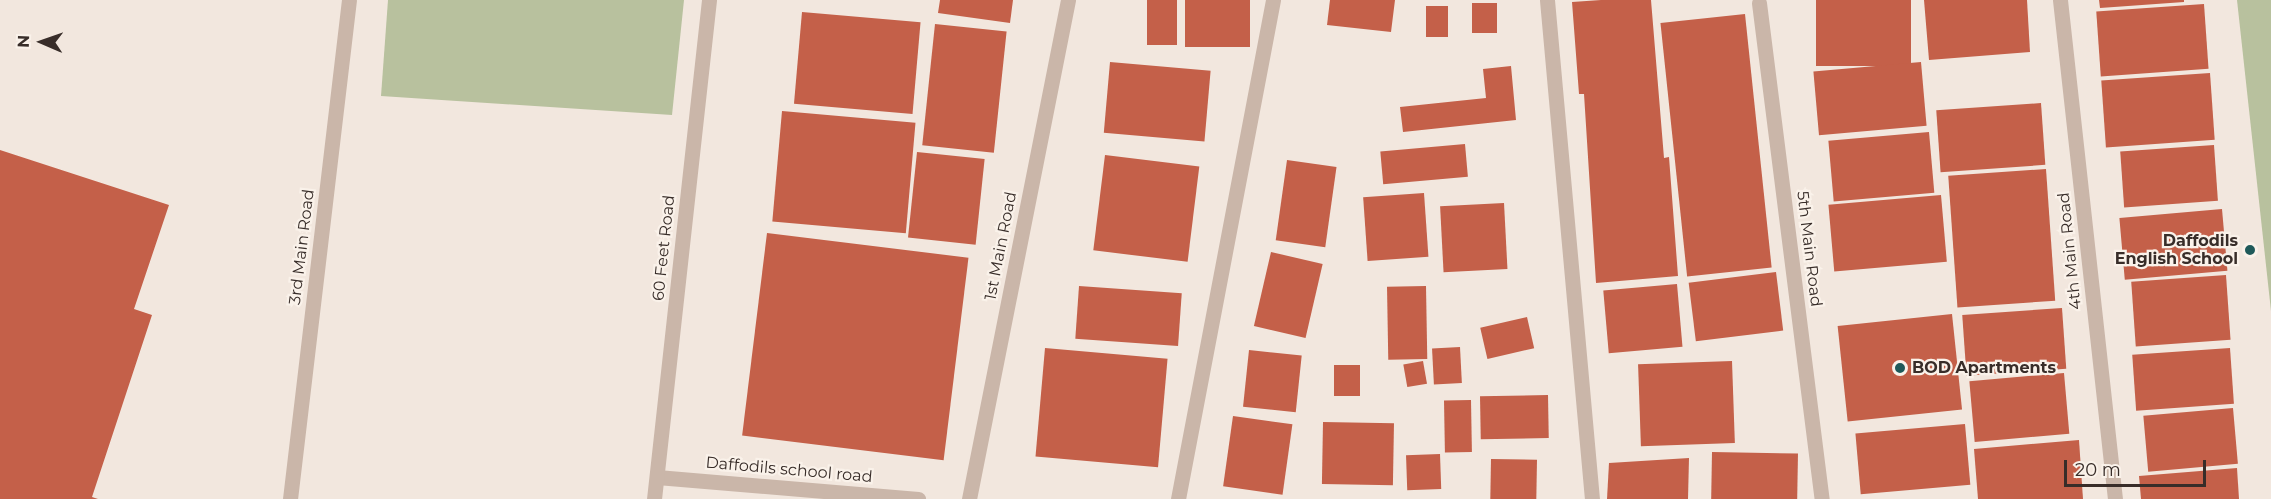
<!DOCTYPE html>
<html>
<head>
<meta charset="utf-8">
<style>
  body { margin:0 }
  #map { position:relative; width:2271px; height:499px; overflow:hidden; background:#f2e7de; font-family:Montserrat,sans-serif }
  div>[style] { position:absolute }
  .green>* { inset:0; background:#b8c19e }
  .building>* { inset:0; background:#c46049; transform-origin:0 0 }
  .minor>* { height:15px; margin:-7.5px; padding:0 7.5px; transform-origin:7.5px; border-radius:7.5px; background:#cab6a9 }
  .dots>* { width:16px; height:16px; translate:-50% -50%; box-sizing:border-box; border:3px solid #faf2ea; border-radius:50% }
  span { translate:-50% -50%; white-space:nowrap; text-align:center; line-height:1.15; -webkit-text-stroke:4.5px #faf2ea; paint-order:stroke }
  .poi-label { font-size:16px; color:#382d29; font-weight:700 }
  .right { translate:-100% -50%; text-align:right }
  .left { translate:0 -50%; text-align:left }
  .street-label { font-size:16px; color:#382d29 }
  .north { position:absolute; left:12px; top:12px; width:60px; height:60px; -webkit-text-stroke:4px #faf2ea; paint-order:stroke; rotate:272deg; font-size:16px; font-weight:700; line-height:24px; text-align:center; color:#382d29 }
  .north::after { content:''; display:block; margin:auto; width:21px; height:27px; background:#382d29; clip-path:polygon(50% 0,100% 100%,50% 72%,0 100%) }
  .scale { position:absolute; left:2064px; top:460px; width:142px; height:27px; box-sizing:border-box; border:3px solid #382d29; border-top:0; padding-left:8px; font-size:18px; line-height:21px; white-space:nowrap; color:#382d29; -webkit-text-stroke:4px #faf2ea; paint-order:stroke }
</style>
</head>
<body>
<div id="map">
  <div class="green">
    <i style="clip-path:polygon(388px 0,684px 0,672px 115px,381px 96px)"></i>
    <i style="clip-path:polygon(2237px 0,2271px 0,2271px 311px)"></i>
  </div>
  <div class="building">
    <i style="clip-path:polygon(940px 0,1013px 0,1010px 23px,938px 13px)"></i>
    <i style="left:1147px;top:0;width:30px;height:45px"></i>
    <i style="left:1185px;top:0;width:65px;height:47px"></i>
    <i style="clip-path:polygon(1330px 0,1395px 0,1391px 32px,1327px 25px)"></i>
    <i style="clip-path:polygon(1601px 0,1651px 0,1664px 158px,1669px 157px,1678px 276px,1596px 283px,1584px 94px,1579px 94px,1572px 2px)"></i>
    <i style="left:1816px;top:0;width:95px;height:66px"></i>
    <i style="clip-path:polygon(1924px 0,2027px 0,2030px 52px,1929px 60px)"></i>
    <i style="clip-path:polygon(2099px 0,2184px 0,2184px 2px,2100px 8px)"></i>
    <i style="left:1472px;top:3px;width:25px;height:30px"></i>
    <i style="left:2204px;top:4px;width:65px;height:108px;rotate:86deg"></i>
    <i style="left:1426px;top:6px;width:22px;height:31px"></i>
    <i style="left:802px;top:12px;width:119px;height:92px;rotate:5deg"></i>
    <i style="left:1745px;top:14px;width:255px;height:85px;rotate:84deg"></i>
    <i style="left:935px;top:24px;width:72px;height:122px;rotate:6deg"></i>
    <i style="left:1110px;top:62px;width:101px;height:71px;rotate:5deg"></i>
    <i style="left:1921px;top:62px;width:64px;height:108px;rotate:85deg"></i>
    <i style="clip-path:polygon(1511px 66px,1516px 120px,1403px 132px,1400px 107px,1486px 98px,1483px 69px)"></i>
    <i style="left:2210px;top:73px;width:67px;height:109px;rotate:86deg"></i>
    <i style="left:2041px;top:103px;width:62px;height:105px;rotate:86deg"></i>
    <i style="left:782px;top:111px;width:134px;height:111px;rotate:5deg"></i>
    <i style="left:1929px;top:132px;width:61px;height:101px;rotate:85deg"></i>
    <i style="left:1465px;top:144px;width:33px;height:85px;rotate:85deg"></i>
    <i style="left:2214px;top:145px;width:56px;height:94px;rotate:86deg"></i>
    <i style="clip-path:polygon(0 150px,169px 205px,134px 309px,152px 315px,92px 497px,98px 499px,0 499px)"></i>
    <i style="left:917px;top:152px;width:68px;height:86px;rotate:6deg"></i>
    <i style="left:1105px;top:155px;width:95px;height:96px;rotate:7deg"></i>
    <i style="left:1287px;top:160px;width:50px;height:81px;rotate:8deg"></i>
    <i style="left:2046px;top:169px;width:132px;height:98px;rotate:86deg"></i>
    <i style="left:1424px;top:193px;width:64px;height:61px;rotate:86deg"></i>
    <i style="left:1941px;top:195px;width:67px;height:113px;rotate:85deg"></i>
    <i style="left:1504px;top:203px;width:66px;height:64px;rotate:87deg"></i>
    <i style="left:2222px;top:209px;width:62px;height:103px;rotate:85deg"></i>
    <i style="left:767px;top:233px;width:203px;height:204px;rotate:7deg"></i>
    <i style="left:1271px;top:252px;width:53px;height:76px;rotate:13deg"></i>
    <i style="left:1776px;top:272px;width:59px;height:88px;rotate:83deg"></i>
    <i style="left:2226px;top:275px;width:65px;height:95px;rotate:86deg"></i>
    <i style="left:1677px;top:284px;width:63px;height:74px;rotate:85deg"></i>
    <i style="left:1079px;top:286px;width:103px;height:53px;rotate:4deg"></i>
    <i style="left:1426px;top:286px;width:73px;height:39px;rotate:89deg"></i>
    <i style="left:2062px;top:308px;width:61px;height:100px;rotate:86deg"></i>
    <i style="left:1952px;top:314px;width:96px;height:115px;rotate:84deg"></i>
    <i style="left:1527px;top:317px;width:32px;height:48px;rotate:77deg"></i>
    <i style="left:1460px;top:347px;width:36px;height:28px;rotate:87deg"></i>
    <i style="left:1045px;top:348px;width:123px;height:109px;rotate:5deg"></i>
    <i style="left:2230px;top:348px;width:56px;height:98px;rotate:86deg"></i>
    <i style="left:1249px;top:350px;width:53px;height:57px;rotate:6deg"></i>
    <i style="left:1423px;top:361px;width:23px;height:20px;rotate:80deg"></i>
    <i style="left:1732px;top:361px;width:82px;height:94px;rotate:88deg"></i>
    <i style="left:1334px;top:365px;width:26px;height:31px"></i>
    <i style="left:2064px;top:373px;width:61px;height:95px;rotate:85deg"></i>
    <i style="left:1548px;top:395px;width:43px;height:68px;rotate:89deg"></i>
    <i style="left:1471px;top:400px;width:52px;height:27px;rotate:89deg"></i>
    <i style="left:2233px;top:408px;width:56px;height:90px;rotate:85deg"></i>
    <i style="left:1233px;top:416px;width:60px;height:71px;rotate:8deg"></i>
    <i style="left:1323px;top:422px;width:71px;height:62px;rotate:1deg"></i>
    <i style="left:1965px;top:424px;width:61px;height:110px;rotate:85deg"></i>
    <i style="clip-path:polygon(2079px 440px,2083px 499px,1978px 499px,1974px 449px)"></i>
    <i style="left:1712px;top:452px;width:86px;height:47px;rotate:1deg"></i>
    <i style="left:1440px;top:454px;width:35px;height:34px;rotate:88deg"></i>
    <i style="clip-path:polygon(1689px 458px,1688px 499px,1607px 499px,1609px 463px)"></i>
    <i style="left:1491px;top:459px;width:46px;height:40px;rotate:1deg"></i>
    <i style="clip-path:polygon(2237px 468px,2239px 499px,2141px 499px,2139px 476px)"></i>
  </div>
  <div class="minor">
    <i style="left:1547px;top:0;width:501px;rotate:84.85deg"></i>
    <i style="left:2060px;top:0;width:502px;rotate:83.71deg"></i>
    <i style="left:1759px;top:3px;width:500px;rotate:82.8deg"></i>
    <i style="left:657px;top:477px;width:262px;rotate:4.8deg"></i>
    <i style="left:290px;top:499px;width:502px;rotate:-83.26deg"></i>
    <i style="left:654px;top:499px;width:502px;rotate:-83.71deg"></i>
    <i style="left:969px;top:499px;width:509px;rotate:-78.78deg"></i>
    <i style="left:1178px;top:499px;width:508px;rotate:-79.22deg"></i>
  </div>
  <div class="dots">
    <i style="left:2250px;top:250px;background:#1f5959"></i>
    <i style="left:1900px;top:368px;background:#1f5959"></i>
  </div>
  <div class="poi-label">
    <span class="right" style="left:2238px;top:250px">Daffodils<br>English School</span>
    <span class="left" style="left:1912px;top:368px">BOD Apartments</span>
  </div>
  <div class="street-label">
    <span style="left:1001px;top:246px;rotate:-79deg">1st Main Road</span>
    <span style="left:302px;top:247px;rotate:-83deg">3rd Main Road</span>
    <span style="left:664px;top:248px;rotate:-84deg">60 Feet Road</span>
    <span style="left:1809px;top:249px;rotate:83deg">5th Main Road</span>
    <span style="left:2070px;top:251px;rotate:-96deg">4th Main Road</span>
    <span style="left:789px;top:470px;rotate:5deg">Daffodils school road</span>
  </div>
  <div class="north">N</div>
  <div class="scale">20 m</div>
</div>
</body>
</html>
